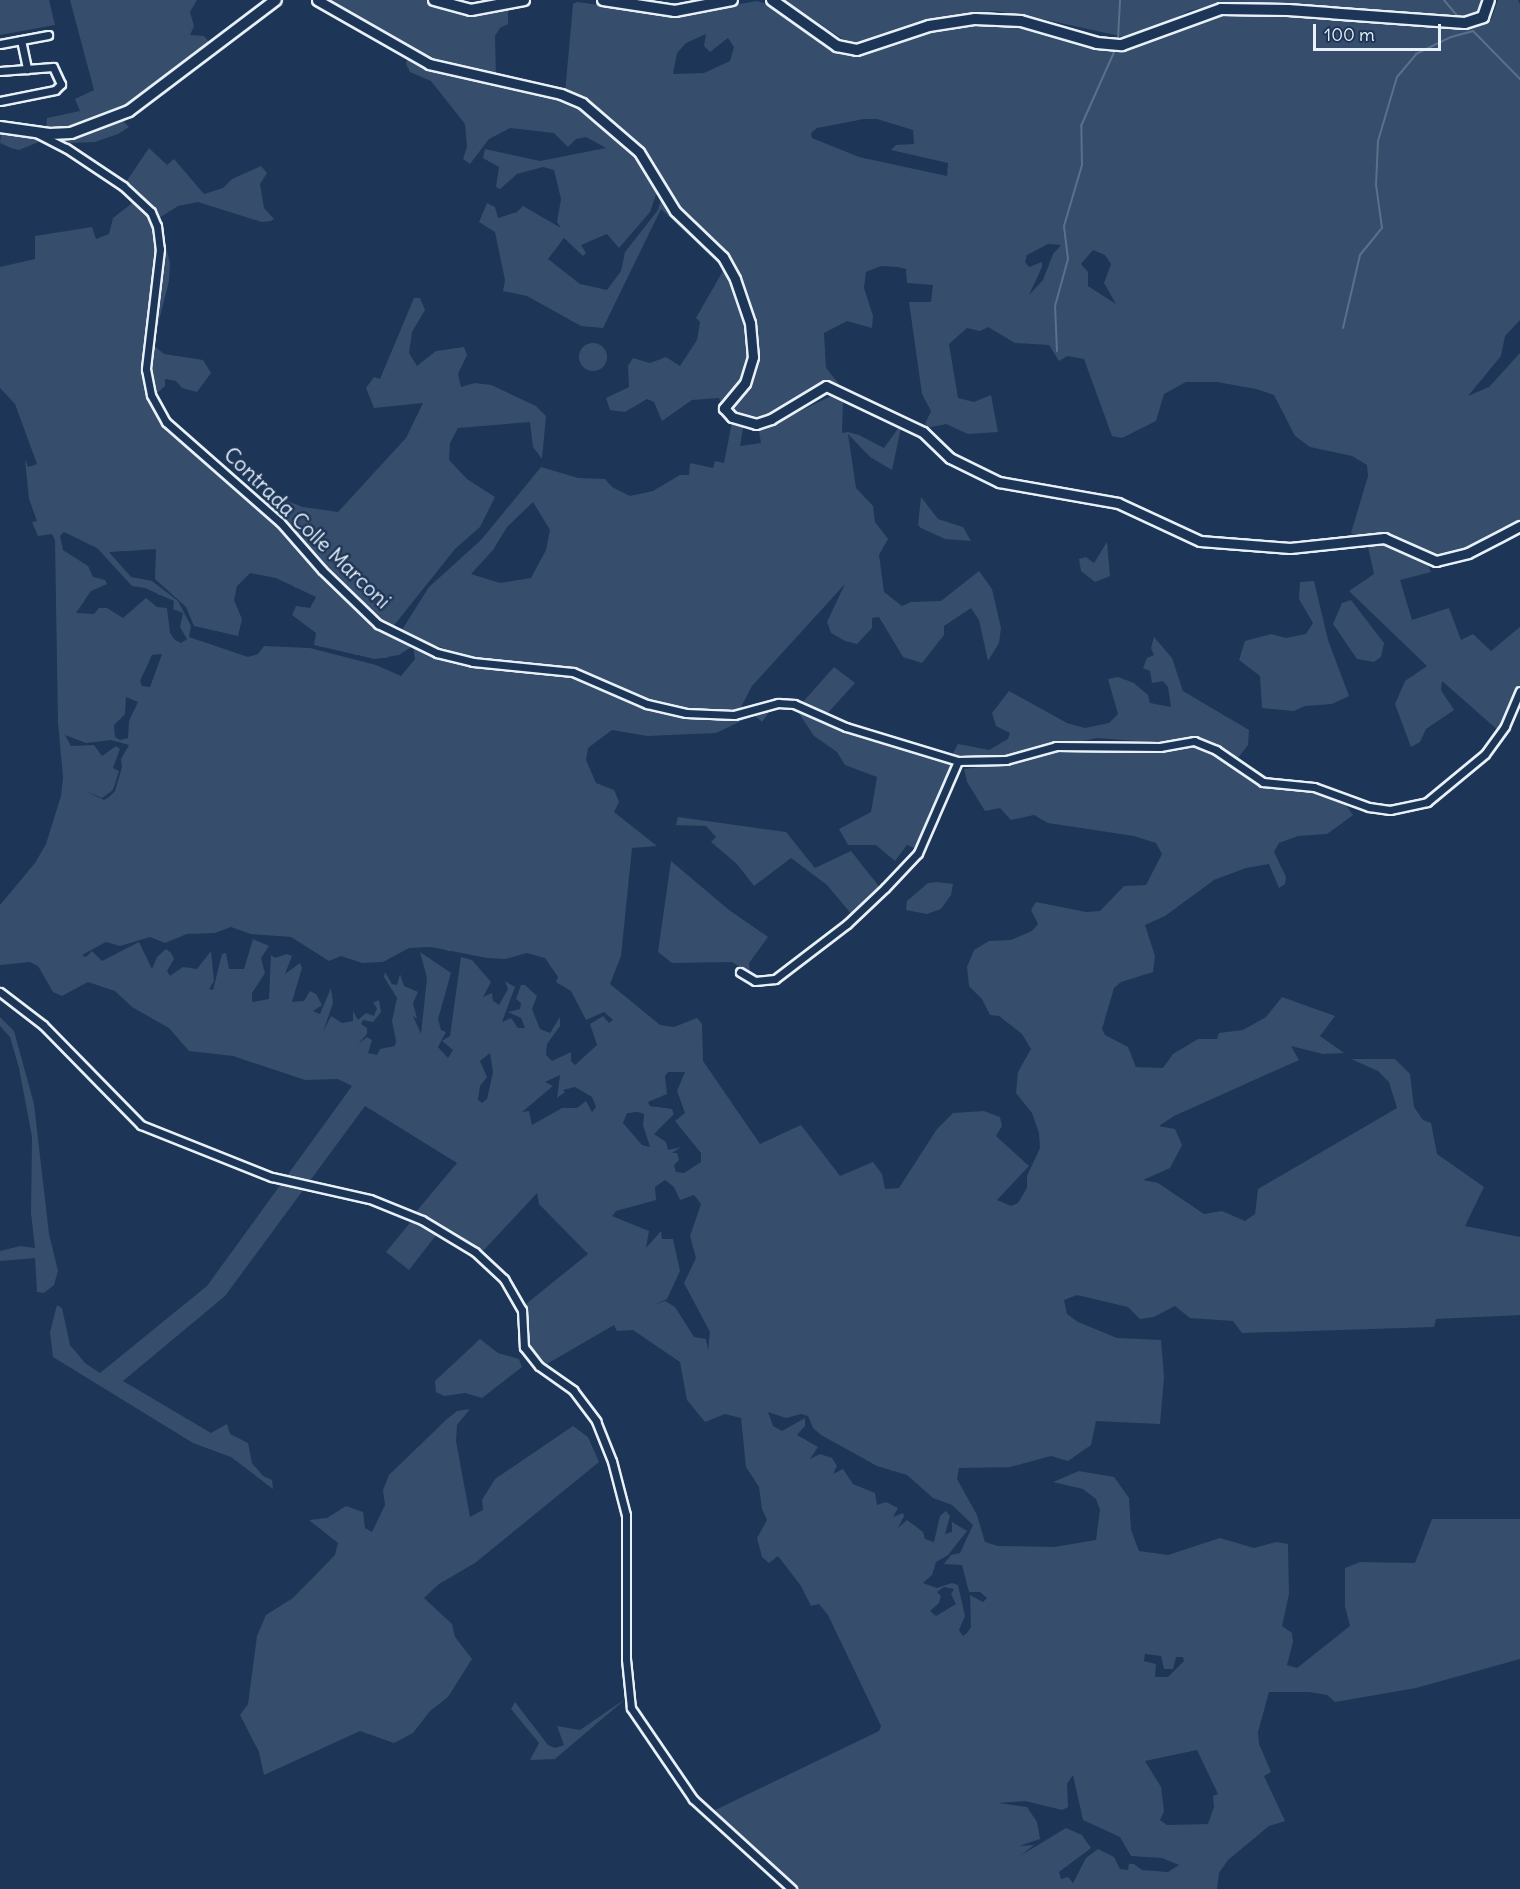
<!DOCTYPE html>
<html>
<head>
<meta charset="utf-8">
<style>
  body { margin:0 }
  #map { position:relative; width:1520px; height:1889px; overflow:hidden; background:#1d3557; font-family:Delius,sans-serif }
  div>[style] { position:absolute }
  .green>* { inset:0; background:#374d6c }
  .round { border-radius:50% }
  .stream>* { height:2px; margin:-1px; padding:0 1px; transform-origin:1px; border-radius:1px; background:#5d7089 }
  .roads { filter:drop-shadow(2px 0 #e8f1f8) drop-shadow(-2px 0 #e8f1f8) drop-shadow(0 2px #e8f1f8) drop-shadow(0 -2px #e8f1f8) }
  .minor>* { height:7px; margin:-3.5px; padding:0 3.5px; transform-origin:3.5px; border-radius:3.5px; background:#1d3557 }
  .tertiary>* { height:9px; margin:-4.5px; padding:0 4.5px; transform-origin:4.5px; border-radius:4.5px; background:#1d3557 }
  .secondary>* { height:10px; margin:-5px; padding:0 5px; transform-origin:5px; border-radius:5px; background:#1d3557 }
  span { translate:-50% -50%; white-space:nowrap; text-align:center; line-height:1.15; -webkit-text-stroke:5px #1d3557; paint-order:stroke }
  .street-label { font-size:21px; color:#e8f1f8 }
  .scale { position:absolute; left:1313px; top:24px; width:128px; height:27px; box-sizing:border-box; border:3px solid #e8f1f8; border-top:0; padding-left:8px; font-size:18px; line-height:21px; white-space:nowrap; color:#e8f1f8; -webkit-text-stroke:4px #1d3557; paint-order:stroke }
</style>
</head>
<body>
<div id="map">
  <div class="green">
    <i style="clip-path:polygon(0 0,49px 0,55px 25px,0 35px)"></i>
    <i style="clip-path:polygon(70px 0,197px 0,190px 12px,194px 26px,190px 35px,204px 36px,213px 47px,126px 110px,69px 131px,46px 128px,47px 118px,80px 111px,75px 99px,94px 90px)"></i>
    <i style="clip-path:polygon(323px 0,433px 0,479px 11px,508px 9px,508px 24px,500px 28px,495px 36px,496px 79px,427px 61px)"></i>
    <i style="clip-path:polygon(784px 0,1480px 0,1480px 2px,1477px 14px,1463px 18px,1217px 4px,1189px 11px,1147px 32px,1124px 37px,1029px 16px,995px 11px,965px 13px,862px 45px,847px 42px)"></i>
    <i style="clip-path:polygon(evenodd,1498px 0,1518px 0,1520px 4px,1520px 320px,1505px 336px,1501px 356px,1468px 396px,1489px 387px,1520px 353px,1520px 520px,1469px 548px,1442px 555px,1423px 552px,1392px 535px,1357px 537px,1351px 533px,1368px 476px,1367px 465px,1352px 456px,1310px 447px,1295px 436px,1274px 395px,1256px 389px,1217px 382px,1186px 382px,1164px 394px,1156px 421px,1122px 438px,1112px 436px,1084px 359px,1067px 356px,1059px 361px,1049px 345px,1015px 343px,988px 327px,980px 331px,967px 328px,949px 344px,958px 398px,974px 402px,991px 395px,998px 432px,968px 434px,946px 424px,927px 428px,925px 424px,931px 411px,922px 394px,909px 302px,931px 302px,933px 285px,907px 283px,906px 269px,898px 267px,881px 266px,866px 272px,864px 288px,873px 316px,872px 328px,847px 321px,824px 333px,826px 368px,839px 384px,826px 383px,811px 390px,797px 403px,760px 418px,730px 410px,751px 376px,758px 349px,752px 312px,740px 280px,715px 244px,672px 198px,633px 142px,596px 106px,565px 93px,573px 4px,577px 2px,675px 15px,757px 1px,776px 7px,835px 50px,852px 54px,931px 31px,975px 23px,1020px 26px,1123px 49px,1221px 14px,1288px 14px,1466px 29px,1491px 20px,1498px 0,706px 34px,704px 46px,710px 52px,728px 38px,734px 47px,730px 61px,704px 73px,673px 74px,677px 53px,686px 43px,706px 34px,1498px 0,864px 119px,877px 119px,913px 130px,914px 144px,896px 145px,891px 150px,948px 163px,947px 176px,859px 157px,812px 138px,811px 133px,817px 128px,864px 119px,1498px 0,1048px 244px,1061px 245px,1053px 254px,1043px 280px,1029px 295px,1042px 267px,1042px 262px,1029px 267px,1025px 262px,1027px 255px,1048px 244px,1498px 0,1093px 250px,1105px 255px,1111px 264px,1104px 283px,1116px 304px,1088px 286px,1088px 272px,1081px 264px,1093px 250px)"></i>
    <i style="clip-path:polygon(408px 56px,455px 75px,544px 94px,589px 110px,639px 157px,658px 189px,650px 212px,619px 248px,607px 234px,581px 245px,586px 253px,583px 256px,564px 238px,548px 259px,580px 284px,607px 290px,621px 271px,625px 252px,658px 210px,662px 196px,717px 253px,744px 317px,751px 353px,742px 382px,732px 398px,721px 404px,719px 398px,692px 400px,662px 421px,654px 402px,647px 399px,625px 412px,610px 410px,606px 398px,629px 387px,628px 366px,633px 358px,650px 363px,666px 357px,680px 366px,697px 340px,700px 322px,696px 318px,724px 269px,661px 209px,603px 328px,581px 326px,527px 296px,503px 291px,505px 280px,495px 232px,479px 222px,487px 203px,495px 207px,498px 218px,517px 212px,523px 206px,561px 228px,557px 222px,561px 199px,554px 170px,543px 167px,517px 174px,500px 189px,496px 187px,499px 167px,483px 158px,485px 149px,540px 161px,606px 148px,586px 137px,576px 139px,568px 147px,554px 133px,510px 128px,489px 139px,470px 164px,463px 159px,467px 147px,465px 124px,431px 81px,410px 72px,406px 64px)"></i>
    <i style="clip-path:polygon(119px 117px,129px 127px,118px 134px,95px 142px,69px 143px,80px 152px,49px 138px)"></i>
    <i style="clip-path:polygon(8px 132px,41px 141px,19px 150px,11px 148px,0 143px,1px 135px)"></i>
    <i style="clip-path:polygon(149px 148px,167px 165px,174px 159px,204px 194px,223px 188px,232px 179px,261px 166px,267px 173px,260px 184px,264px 208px,274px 219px,271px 221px,262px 222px,198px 202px,178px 206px,159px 218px,170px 263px,169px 281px,153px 345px,164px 354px,203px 360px,211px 373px,197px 392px,182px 388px,176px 381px,165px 379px,165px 386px,156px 394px,150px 381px,149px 348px,160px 283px,159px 218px,124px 185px)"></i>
    <i style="clip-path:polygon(evenodd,135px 201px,156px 227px,155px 276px,144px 355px,155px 409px,389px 634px,433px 654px,492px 668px,573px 675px,646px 707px,681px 716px,731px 718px,772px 708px,762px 722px,754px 715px,716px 733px,647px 736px,612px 730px,588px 748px,586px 760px,596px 783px,614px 790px,619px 802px,614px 812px,657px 846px,632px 848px,621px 956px,610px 984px,660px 1025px,674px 1027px,697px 1018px,702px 1024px,703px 1061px,760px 1144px,801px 1125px,840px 1176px,873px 1162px,882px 1174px,885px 1189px,899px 1188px,937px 1129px,953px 1113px,984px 1111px,1000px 1117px,1002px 1126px,996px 1136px,1029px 1166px,997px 1200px,1011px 1206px,1018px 1203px,1027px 1188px,1027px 1176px,1040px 1148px,1039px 1133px,1032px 1113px,1016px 1093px,1018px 1072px,1031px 1049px,1022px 1034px,999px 1016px,990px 1015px,982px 999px,969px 986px,967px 967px,974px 950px,989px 941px,1011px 940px,1032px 931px,1038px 924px,1031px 910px,1036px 902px,1086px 912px,1100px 911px,1124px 886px,1146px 885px,1162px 854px,1156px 843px,1134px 836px,1048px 823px,1034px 815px,1011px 820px,1000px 808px,985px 811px,967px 782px,964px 769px,1008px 763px,1058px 749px,1191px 744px,1221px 757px,1253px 781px,1272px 787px,1317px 790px,1343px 801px,1353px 815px,1341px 824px,1327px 834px,1298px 836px,1279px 843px,1274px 852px,1286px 877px,1285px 884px,1279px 888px,1269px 864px,1246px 868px,1214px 880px,1165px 916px,1145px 925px,1155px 956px,1153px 972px,1121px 982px,1114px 988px,1102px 1029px,1105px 1035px,1128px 1047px,1136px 1067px,1163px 1068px,1173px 1054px,1198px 1039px,1217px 1039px,1219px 1033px,1243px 1030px,1266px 1017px,1282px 997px,1335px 1016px,1320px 1036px,1344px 1053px,1323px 1054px,1291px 1046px,1299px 1060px,1174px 1116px,1159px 1126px,1175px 1129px,1182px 1145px,1170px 1168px,1143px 1180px,1158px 1183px,1204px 1214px,1222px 1211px,1245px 1221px,1255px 1214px,1258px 1189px,1397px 1108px,1389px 1082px,1378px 1071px,1351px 1059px,1395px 1059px,1410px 1074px,1414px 1107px,1423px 1120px,1431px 1123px,1437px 1154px,1484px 1187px,1465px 1226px,1520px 1237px,1520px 1315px,1436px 1319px,1434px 1327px,1242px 1333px,1233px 1321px,1190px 1318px,1175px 1306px,1154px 1317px,1140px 1319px,1128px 1307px,1077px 1295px,1064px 1300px,1067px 1314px,1078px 1322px,1117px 1338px,1161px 1340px,1164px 1377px,1160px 1424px,1096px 1421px,1091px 1445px,1068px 1461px,1051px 1456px,1010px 1467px,959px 1468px,957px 1479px,977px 1515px,985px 1542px,998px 1546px,1054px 1547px,1096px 1540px,1100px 1510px,1096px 1499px,1083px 1489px,1053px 1482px,1079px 1471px,1114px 1477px,1129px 1498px,1131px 1530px,1139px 1551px,1168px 1555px,1220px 1538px,1254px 1548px,1276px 1542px,1288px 1544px,1289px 1594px,1282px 1626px,1292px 1633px,1293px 1642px,1287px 1665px,1297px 1668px,1350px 1626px,1345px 1606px,1345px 1568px,1360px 1562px,1415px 1563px,1432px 1519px,1520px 1519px,1520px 1659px,1416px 1688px,1335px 1702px,1327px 1695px,1309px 1692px,1269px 1692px,1258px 1732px,1259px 1744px,1271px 1772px,1264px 1776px,1285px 1821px,1269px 1826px,1228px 1860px,1219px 1873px,1217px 1889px,799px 1889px,711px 1812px,879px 1731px,881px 1726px,828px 1615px,819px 1604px,811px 1606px,801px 1586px,778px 1556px,769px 1563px,762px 1557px,757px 1538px,767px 1520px,762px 1509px,759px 1487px,746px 1467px,741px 1418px,725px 1414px,705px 1422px,687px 1400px,680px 1362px,633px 1330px,617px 1331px,614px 1325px,547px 1364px,527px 1345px,526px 1304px,588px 1254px,539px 1204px,537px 1193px,483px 1251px,415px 1213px,457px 1163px,365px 1106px,225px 1296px,123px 1381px,211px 1433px,227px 1424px,230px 1434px,248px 1443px,252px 1463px,263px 1476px,272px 1480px,273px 1489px,231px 1457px,193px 1443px,53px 1357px,50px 1332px,57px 1305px,62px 1308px,70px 1345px,85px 1363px,100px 1373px,207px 1286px,352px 1086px,338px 1079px,305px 1080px,233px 1056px,189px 1051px,169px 1028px,132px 1007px,115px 991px,88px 982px,62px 996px,53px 992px,38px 966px,30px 962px,0 965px,0 905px,35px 863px,46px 844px,61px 796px,63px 777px,58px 723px,55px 540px,52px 534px,38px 536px,32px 522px,37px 521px,29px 499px,25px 459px,28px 467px,37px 464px,15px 404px,0 388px,0 267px,35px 259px,35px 236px,92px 227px,96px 239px,109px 234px,113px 218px,135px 201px,64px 532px,97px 548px,132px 586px,145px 588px,174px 601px,173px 609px,183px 613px,180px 627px,187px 639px,181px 643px,175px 640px,170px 633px,167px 608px,157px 607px,146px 598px,123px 618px,107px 608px,99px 608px,94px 614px,76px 613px,91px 591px,107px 584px,105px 580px,93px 577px,88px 566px,63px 550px,60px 536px,64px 532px,135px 201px,156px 549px,155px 579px,186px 607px,194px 626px,238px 636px,242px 619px,234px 600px,237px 586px,250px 573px,276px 578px,316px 597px,310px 608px,296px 606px,292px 615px,316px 633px,314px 645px,375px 659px,399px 655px,413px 646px,415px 659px,401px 676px,376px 665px,310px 648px,264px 646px,258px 654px,248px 657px,189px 637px,191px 626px,178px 601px,152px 581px,131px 577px,109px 552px,156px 549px,135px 201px,162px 654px,150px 687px,142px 686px,140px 681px,152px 655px,162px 654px,135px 201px,126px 697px,138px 702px,129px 721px,128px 738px,120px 740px,115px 737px,114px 725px,125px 714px,126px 697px,135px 201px,65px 735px,86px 743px,111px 740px,129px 745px,121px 759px,122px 767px,115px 791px,109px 797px,104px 800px,83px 790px,102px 798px,113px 790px,119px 771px,113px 768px,120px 749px,116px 746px,102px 756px,94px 745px,71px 746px,65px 735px,135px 201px,231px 927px,251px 934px,291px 937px,329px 961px,341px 956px,362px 963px,383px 962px,409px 948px,431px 947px,487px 958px,505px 959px,527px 953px,545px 958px,558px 977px,556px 982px,571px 991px,586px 1020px,604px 1012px,613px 1020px,609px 1023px,603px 1016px,590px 1024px,597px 1045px,575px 1065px,571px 1061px,571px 1052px,552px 1061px,546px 1055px,547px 1044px,560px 1026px,560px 1017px,550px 1033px,540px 1029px,532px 1009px,537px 996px,525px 985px,521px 985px,516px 999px,521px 1003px,520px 1009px,508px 1012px,521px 1018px,525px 1028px,518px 1028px,511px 1018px,502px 1022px,515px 987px,505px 981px,508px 989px,499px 1005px,493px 1001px,492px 993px,483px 997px,491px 982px,472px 960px,461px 957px,450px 1036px,442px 1041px,453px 1050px,448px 1058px,438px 1047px,446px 1032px,441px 1030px,438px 1019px,451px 973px,420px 952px,427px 978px,421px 1034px,413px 1016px,417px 1019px,413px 1003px,418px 992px,404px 986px,400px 974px,397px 985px,392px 984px,385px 972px,384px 977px,397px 998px,392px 1021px,396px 1041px,395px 1046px,380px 1049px,377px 1055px,368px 1053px,372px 1040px,367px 1037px,358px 1044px,367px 1034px,367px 1028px,361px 1024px,363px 1020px,373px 1022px,381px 1012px,379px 1000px,373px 1003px,377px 1008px,374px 1016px,366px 1013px,358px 1020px,353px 1011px,353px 1021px,342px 1023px,331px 1016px,323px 1032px,333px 1003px,331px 988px,320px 1014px,313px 1011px,322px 1005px,316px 994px,310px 991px,304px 1001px,292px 1002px,302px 968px,300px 963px,285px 974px,292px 956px,287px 954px,275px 958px,271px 955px,269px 999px,252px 1002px,252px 993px,265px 973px,261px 958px,269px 946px,253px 939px,244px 969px,229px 969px,226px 953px,222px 954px,213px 990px,209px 989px,214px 981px,211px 951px,197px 969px,183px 967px,170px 976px,167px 971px,174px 959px,171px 953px,166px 949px,157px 957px,152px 969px,139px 942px,102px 961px,92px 951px,86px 957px,82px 955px,106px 942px,120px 946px,150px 937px,165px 943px,187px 934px,215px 933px,231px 927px,135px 201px,490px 1053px,493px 1072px,487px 1099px,482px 1103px,478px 1100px,480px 1086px,487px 1077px,480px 1061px,490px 1053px,135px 201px,668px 1072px,685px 1072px,677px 1091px,685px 1113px,675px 1121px,701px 1153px,701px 1162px,684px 1173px,676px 1172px,674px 1165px,679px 1160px,677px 1153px,672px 1153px,681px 1147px,668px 1150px,666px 1142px,654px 1134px,674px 1114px,672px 1109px,650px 1106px,648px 1102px,667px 1094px,665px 1076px,668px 1072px,135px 201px,560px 1075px,557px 1098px,565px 1092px,563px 1090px,575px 1087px,592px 1097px,596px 1107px,592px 1112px,586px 1101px,577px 1108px,562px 1108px,532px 1125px,529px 1111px,522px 1112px,553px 1086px,545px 1082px,560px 1075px,135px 201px,638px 1112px,644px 1114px,643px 1125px,650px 1147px,642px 1145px,623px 1123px,627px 1113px,638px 1112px,135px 201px,665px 1180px,674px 1187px,680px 1200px,694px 1195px,701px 1204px,690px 1236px,696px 1258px,684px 1283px,710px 1332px,708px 1350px,706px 1339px,694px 1337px,675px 1307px,665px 1301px,654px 1305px,667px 1299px,680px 1271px,673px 1239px,662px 1239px,661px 1231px,646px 1248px,649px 1231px,612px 1216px,616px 1211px,656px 1200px,655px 1187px,665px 1180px,135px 201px,768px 1412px,786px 1418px,801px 1414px,808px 1416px,813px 1428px,821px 1435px,877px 1466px,907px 1475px,933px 1498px,952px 1505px,973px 1525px,960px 1553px,951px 1555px,944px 1564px,962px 1565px,969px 1592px,980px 1592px,987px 1598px,983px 1602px,970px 1595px,971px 1627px,967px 1633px,963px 1636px,959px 1630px,965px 1616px,958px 1585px,952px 1583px,937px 1588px,923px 1583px,932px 1575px,936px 1562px,948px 1555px,967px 1531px,952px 1522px,952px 1532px,945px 1534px,950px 1516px,946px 1511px,940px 1516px,934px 1542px,925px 1539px,923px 1532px,907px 1520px,898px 1528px,904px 1516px,903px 1513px,893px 1517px,898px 1508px,886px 1502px,877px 1505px,875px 1493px,853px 1484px,843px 1469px,833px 1474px,837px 1466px,832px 1458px,820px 1454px,810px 1459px,818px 1447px,797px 1435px,805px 1426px,805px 1418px,782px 1431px,773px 1426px,768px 1412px,135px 201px,944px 1587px,954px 1589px,951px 1594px,956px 1604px,936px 1616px,930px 1611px,939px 1603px,941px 1596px,937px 1592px,944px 1587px,135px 201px,1145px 1654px,1161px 1656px,1164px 1669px,1173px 1669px,1176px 1657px,1183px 1657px,1184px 1661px,1168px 1677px,1155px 1677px,1156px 1664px,1144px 1661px,1145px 1654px,135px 201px,1197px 1750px,1218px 1794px,1213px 1796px,1214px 1807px,1208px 1824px,1167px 1825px,1160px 1820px,1164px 1811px,1161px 1787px,1145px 1761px,1197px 1750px,135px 201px,1073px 1775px,1083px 1820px,1120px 1837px,1131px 1856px,1162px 1858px,1179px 1865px,1168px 1872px,1142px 1870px,1134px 1864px,1129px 1864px,1128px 1870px,1120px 1869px,1114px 1857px,1098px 1849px,1086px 1858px,1073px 1883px,1068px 1877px,1061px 1879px,1059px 1872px,1091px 1848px,1082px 1835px,1066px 1828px,1020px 1856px,1034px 1845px,1019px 1846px,1040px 1839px,1037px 1822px,1027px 1807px,999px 1803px,1025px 1801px,1062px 1810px,1068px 1807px,1067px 1784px,1073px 1775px)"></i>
    <i style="clip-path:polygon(414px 298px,420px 298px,425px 310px,412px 332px,409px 353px,417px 366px,436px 351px,464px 347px,467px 355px,458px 374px,461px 387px,475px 383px,491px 385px,536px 406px,546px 416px,542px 459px,533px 447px,530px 422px,458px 428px,450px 443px,449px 460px,467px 479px,495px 497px,480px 527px,455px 549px,391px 629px,365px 608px,262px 501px,266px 495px,277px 497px,303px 507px,338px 512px,406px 438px,423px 403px,374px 408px,366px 388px,374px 377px,380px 379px)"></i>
    <i class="round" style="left:579px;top:343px;width:28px;height:28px"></i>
    <i style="clip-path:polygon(evenodd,831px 396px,843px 398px,842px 433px,848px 432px,859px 435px,884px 448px,902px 423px,892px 470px,870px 457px,848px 434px,856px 488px,873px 506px,875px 522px,888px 539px,879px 555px,884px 592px,902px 606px,911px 602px,941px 601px,979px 571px,992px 589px,1001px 628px,999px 643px,988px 661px,979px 620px,971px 608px,944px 626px,944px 635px,922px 663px,903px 657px,879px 617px,872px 618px,872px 628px,857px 644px,845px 641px,831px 633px,827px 622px,845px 584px,752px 686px,739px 711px,687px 710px,651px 701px,571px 669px,474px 659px,400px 633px,429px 587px,481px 540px,541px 467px,578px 478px,605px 479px,612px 487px,630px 496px,653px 491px,680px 475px,689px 475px,690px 463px,713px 468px,715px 461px,724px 463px,732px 422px,744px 423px,740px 446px,761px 443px,759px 431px,831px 396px,533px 502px,550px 530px,546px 550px,531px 578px,500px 583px,471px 574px,493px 550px,507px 527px,533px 502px)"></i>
    <i style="clip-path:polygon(921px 497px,938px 519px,963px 527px,971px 541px,945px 539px,921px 528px,918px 525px)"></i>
    <i style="clip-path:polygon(1107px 542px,1110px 576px,1095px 582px,1081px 571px,1079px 559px,1086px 557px,1094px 563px)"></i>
    <i style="clip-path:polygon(1385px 542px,1426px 561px,1431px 572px,1400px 580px,1412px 620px,1449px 608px,1461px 640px,1473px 634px,1491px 651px,1520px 627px,1520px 689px,1500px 732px,1442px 681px,1441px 690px,1454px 710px,1426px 729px,1420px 742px,1411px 747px,1395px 704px,1405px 681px,1427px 666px,1349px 591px,1374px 574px,1367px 543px)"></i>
    <i style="clip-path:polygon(1314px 581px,1328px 640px,1349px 696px,1332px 704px,1305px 706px,1294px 711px,1262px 708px,1260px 676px,1239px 660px,1245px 641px,1271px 634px,1286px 638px,1306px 634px,1313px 623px,1299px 599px,1300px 582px)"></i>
    <i style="clip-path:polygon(1351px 600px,1384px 643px,1381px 657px,1374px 662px,1357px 659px,1333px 624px,1342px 603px)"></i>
    <i style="clip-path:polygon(1154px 637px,1172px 658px,1183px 691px,1249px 730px,1248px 745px,1238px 758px,1195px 739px,1149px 742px,1097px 738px,999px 759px,952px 755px,958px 744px,989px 750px,1008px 739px,1010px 733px,996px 726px,992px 713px,1009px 691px,1067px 723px,1085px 728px,1109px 723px,1118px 714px,1108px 679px,1118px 677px,1134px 683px,1148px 695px,1150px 703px,1171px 707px,1168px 687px,1163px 681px,1152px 683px,1150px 671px,1143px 668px,1147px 658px,1154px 655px,1151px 648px)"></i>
    <i style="clip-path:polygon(834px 667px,855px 683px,825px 716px,802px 703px)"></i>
    <i style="clip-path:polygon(794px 706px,950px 764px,952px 768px,917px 849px,907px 845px,895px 861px,876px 845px,848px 845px,839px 829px,871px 812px,877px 777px,845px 765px,837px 752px,814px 736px)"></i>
    <i style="clip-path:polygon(678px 817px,786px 832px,815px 868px,851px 851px,882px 890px,853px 916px,827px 885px,791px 858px,754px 886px,737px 864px,711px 842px,716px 837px,706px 826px,676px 825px)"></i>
    <i style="clip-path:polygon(671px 861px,729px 910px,768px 937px,749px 963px,750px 973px,732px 962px,672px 963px,658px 952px)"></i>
    <i style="clip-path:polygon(937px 882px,953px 884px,951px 895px,941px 909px,927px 914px,906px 910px,907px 901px,928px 883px)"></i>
    <i style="clip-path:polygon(0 1017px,14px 1031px,34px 1104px,49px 1234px,58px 1271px,54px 1285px,44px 1293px,37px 1292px,35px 1258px,0 1261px,0 1251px,20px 1246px,35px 1248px,31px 1213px,32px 1137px,19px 1068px,10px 1037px,0 1026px)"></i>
    <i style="clip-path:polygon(414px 1218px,440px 1230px,409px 1270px,386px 1252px)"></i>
    <i style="clip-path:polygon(480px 1339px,498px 1353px,519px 1359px,522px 1367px,482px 1398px,465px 1393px,444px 1396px,436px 1392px,435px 1381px)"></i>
    <i style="clip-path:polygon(470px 1409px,457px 1425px,456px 1441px,470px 1517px,483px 1510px,482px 1500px,495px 1479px,573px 1426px,588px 1437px,599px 1462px,475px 1563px,439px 1584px,424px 1598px,452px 1624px,455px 1637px,472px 1659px,448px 1697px,430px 1711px,413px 1733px,394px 1743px,360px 1731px,264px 1775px,259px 1752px,240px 1715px,248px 1704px,257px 1636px,266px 1615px,293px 1598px,335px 1555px,338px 1543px,309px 1520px,327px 1518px,346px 1506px,363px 1512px,365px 1528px,372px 1532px,385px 1505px,383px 1490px,389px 1475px,447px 1419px,457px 1411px)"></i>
    <i style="clip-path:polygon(628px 1697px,555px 1759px,530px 1760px,539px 1743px,511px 1709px,515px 1702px,548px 1745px,555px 1748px,564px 1745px,557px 1726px,580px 1730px)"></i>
  </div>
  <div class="stream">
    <i style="left:1444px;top:0;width:25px;rotate:50deg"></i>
    <i style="left:1118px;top:39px;width:39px;rotate:-87deg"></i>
    <i style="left:1343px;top:328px;width:75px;rotate:-76.9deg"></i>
    <i style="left:1360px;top:255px;width:35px;rotate:-51deg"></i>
    <i style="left:1382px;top:228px;width:43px;rotate:-97.9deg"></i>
    <i style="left:1376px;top:185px;width:44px;rotate:-87.4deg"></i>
    <i style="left:1378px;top:141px;width:67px;rotate:-73.5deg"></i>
    <i style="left:1397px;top:77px;width:30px;rotate:-50deg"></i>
    <i style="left:1416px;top:54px;width:39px;rotate:-26deg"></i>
    <i style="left:1451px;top:37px;width:23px;rotate:-15deg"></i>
    <i style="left:1473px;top:31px;width:67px;rotate:45.6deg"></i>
    <i style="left:1057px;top:351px;width:45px;rotate:-92.5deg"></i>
    <i style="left:1055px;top:306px;width:49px;rotate:-74.5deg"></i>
    <i style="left:1068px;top:259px;width:33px;rotate:-97deg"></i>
    <i style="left:1064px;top:226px;width:64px;rotate:-73.6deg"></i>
    <i style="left:1082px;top:165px;width:39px;rotate:-91deg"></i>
    <i style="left:1081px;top:126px;width:83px;rotate:-65.9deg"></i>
  </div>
  <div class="roads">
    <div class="minor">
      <i style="left:21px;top:40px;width:30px;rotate:78deg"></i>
      <i style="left:0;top:44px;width:49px;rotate:-10.6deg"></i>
      <i style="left:0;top:71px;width:53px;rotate:-4.3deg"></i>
      <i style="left:53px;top:67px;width:19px;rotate:65deg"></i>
      <i style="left:61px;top:84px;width:8px;rotate:135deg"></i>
      <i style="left:55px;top:90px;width:56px;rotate:168.7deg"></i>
      <i style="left:38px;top:134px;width:31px;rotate:27deg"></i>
      <i style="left:66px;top:148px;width:69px;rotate:33.7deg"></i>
      <i style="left:123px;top:186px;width:38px;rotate:43deg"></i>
      <i style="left:151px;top:212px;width:15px;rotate:67deg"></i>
      <i style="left:157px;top:226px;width:23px;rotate:83deg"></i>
      <i style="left:160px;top:249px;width:121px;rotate:96.7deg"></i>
      <i style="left:146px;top:369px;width:26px;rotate:79deg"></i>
      <i style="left:151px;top:395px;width:31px;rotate:61deg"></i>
      <i style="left:166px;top:422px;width:152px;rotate:41.3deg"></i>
      <i style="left:280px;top:522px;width:64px;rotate:48.8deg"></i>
      <i style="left:322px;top:570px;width:78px;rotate:44deg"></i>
      <i style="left:378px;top:624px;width:66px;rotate:26.2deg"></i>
      <i style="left:437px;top:653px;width:37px;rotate:14deg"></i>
      <i style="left:473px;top:662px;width:100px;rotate:5.7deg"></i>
      <i style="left:573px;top:672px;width:81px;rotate:23.4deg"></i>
      <i style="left:647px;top:704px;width:40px;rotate:13deg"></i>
      <i style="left:686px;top:713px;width:48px;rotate:2.4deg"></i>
      <i style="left:734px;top:715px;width:46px;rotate:-15.3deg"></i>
      <i style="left:778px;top:703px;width:16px;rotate:4deg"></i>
      <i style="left:794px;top:704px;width:57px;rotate:23.9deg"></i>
      <i style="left:846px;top:727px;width:117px;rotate:16.9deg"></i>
      <i style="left:958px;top:761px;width:48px;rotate:-1.2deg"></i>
      <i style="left:1006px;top:760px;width:52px;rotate:-15.6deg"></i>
      <i style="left:1056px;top:746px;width:104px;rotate:0.6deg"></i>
      <i style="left:1160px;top:747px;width:35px;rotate:-10deg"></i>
      <i style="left:1194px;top:741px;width:24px;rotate:22deg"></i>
      <i style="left:1216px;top:750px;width:57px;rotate:34.2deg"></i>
      <i style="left:1263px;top:782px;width:51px;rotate:5.6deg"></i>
      <i style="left:1314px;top:787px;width:59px;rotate:20deg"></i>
      <i style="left:1369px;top:807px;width:21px;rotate:8deg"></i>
      <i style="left:1390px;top:810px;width:38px;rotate:-12deg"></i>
      <i style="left:1427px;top:802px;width:75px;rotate:-39.6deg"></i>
      <i style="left:1485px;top:754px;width:34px;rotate:-54deg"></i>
      <i style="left:1505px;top:726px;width:38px;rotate:-67deg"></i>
      <i style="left:740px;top:972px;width:17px;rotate:31deg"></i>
      <i style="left:755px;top:981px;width:20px;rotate:-6deg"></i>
      <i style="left:775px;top:979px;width:91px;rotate:-37.4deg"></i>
      <i style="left:847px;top:924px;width:52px;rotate:-43.5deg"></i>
      <i style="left:885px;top:888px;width:48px;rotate:-46.7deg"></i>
      <i style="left:918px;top:853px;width:100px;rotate:-66.5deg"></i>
      <i style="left:0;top:992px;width:54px;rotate:37.5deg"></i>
      <i style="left:43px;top:1025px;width:140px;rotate:45.6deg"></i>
      <i style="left:141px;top:1125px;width:141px;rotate:21.7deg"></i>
      <i style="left:272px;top:1177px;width:100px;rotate:12.7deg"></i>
      <i style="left:370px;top:1199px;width:56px;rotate:22deg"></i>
      <i style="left:422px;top:1220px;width:62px;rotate:31.1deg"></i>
      <i style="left:475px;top:1252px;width:40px;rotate:43deg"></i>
      <i style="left:504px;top:1279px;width:36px;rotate:60deg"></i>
      <i style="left:522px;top:1310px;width:37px;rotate:87deg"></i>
      <i style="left:524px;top:1347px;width:24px;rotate:52deg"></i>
      <i style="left:539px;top:1366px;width:42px;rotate:35.2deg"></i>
      <i style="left:573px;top:1390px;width:39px;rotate:53deg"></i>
      <i style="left:596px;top:1421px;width:43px;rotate:68.2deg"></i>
      <i style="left:612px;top:1461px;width:56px;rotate:75.5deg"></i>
      <i style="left:626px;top:1515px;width:144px;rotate:90deg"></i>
      <i style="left:626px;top:1659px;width:49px;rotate:84.2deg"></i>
      <i style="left:631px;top:1708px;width:110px;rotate:55.7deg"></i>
      <i style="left:693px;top:1799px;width:134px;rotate:42.3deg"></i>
    </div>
    <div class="tertiary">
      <i style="left:317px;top:0;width:129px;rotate:29.7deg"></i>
      <i style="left:429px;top:64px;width:135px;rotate:12.8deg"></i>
      <i style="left:561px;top:94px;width:23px;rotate:23deg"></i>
      <i style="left:582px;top:103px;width:75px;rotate:40.7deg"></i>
      <i style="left:639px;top:152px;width:69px;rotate:58.6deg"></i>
      <i style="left:675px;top:211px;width:66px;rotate:43.8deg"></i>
      <i style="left:723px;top:257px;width:25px;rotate:61deg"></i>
      <i style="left:735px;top:279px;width:46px;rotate:71.2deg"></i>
      <i style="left:750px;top:323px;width:34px;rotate:85deg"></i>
      <i style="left:753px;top:357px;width:27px;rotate:107deg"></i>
      <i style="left:745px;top:383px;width:33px;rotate:130deg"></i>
      <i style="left:724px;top:408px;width:12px;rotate:48deg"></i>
      <i style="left:732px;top:417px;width:25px;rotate:16deg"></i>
      <i style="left:756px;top:424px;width:16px;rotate:-18deg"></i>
      <i style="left:771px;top:419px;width:64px;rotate:-31deg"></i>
      <i style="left:826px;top:386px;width:107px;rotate:25.4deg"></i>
      <i style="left:923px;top:432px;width:37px;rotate:44deg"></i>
      <i style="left:950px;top:458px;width:55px;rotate:26.1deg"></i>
      <i style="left:999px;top:482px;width:121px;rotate:10deg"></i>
      <i style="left:1118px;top:503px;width:90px;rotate:24.9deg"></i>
      <i style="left:1200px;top:541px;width:90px;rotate:4.4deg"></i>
      <i style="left:1290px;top:548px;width:95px;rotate:-6.1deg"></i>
      <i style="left:1384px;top:538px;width:57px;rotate:23.9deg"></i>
      <i style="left:1436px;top:561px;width:33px;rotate:-14deg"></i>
      <i style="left:1468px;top:553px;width:59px;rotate:-27.4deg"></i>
    </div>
    <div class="secondary">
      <i style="left:434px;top:0;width:38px;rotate:15deg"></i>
      <i style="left:471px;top:10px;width:54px;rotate:-10.7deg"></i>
      <i style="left:603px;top:0;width:73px;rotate:8.7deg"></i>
      <i style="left:675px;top:11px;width:58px;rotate:-10.9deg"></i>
      <i style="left:772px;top:0;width:80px;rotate:35.3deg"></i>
      <i style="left:837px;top:46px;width:20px;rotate:11deg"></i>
      <i style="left:857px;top:50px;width:76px;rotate:-18.4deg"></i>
      <i style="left:929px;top:26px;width:47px;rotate:-8.7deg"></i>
      <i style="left:975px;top:19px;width:46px;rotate:2.5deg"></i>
      <i style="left:1021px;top:21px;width:79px;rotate:16.1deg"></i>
      <i style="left:1097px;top:43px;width:25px;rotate:5deg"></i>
      <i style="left:1122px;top:45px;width:105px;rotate:-20deg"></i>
      <i style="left:1221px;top:9px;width:67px;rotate:0.9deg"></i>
      <i style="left:1288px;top:10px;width:177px;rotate:4.2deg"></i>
      <i style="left:1465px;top:23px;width:19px;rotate:-18deg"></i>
      <i style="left:1483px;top:17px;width:18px;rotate:-71deg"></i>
      <i style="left:0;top:127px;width:50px;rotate:8deg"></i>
      <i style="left:50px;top:134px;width:21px;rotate:-3deg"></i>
      <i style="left:71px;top:133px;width:62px;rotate:-20.8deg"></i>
      <i style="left:129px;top:111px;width:184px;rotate:-37.1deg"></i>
    </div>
  </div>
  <div class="street-label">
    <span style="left:307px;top:528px;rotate:44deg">Contrada Colle Marconi</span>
  </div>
  <div class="scale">100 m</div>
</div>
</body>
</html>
